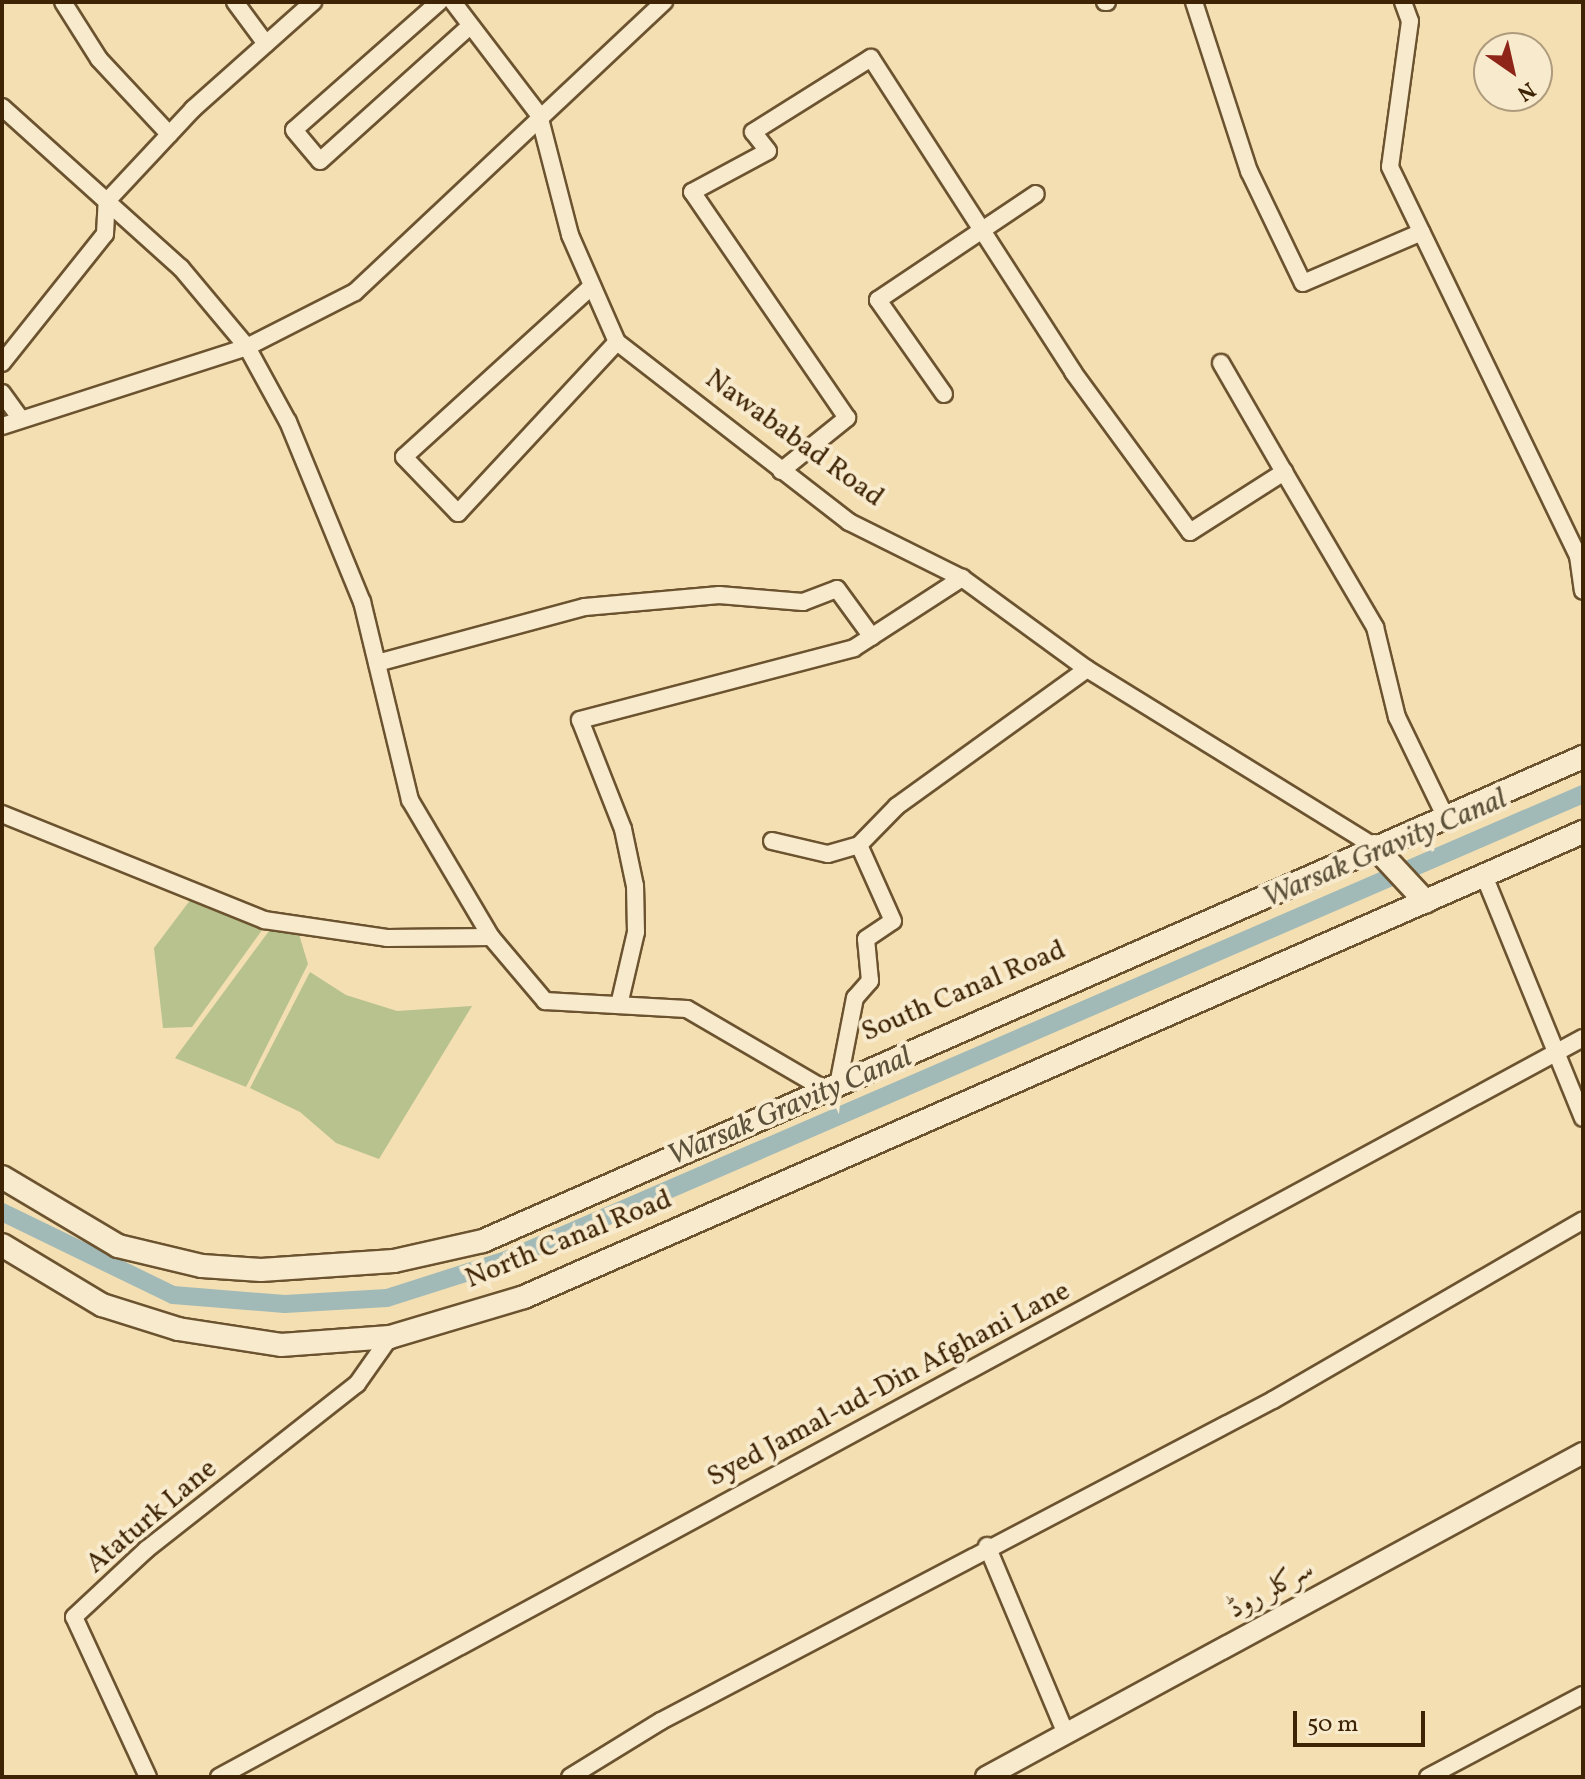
<!DOCTYPE html>
<html>
<head>
<meta charset="utf-8">
<style>
  body { margin:0 }
  #map { position:relative; width:1585px; height:1779px; overflow:hidden; background:#f4dfb2; font-family:Vollkorn,Amiri,serif }
  div>[style] { position:absolute }
  .green>* { inset:0; background:#b8c28e }
  .canal>* { height:18px; margin:-9px; padding:0 9px; transform-origin:9px; border-radius:9px; background:#a1bab7 }
  .roads { filter:drop-shadow(2px 0 #6c5330) drop-shadow(-2px 0 #6c5330) drop-shadow(0 2px #6c5330) drop-shadow(0 -2px #6c5330) }
  .minor>* { height:16px; margin:-8px; padding:0 8px; transform-origin:8px; border-radius:8px; background:#f8eacd }
  .tertiary>* { height:20px; margin:-10px; padding:0 10px; transform-origin:10px; border-radius:10px; background:#f8eacd }
  .secondary>* { height:22px; margin:-11px; padding:0 11px; transform-origin:11px; border-radius:11px; background:#f8eacd }
  span { translate:-50% -50%; white-space:nowrap; text-align:center; line-height:1.15; -webkit-text-stroke:8px #f8eacd; paint-order:stroke }
  .street-label { font-size:28px; color:#3e2404 }
  .water-label { font-size:30px; color:#5c513a; font-style:italic }
  .frame { position:absolute; inset:0; border:4px solid #3e2404; pointer-events:none }
  .north { position:absolute; left:1473px; top:32px; width:80px; height:80px; box-sizing:border-box; background:#f8eacd; border:2px solid #ae9b7d; border-radius:50%; rotate:146deg; font-size:22px; font-weight:700; line-height:32px; text-align:center; color:#3e2404 }
  .north::after { content:''; display:block; margin:auto; width:28px; height:36px; background:#8f2418; clip-path:polygon(50% 0,100% 100%,50% 72%,0 100%) }
  .scale { position:absolute; left:1293px; top:1711px; width:132px; height:36px; box-sizing:border-box; border:4px solid #3e2404; border-top:0; padding-left:10px; font-size:24px; line-height:28px; white-space:nowrap; color:#3e2404; -webkit-text-stroke:6px #f8eacd; paint-order:stroke }
</style>
</head>
<body>
<div id="map">
  <div class="green">
    <i style="clip-path:polygon(191px 899px,265px 926px,192px 1027px,163px 1028px,154px 948px)"></i>
    <i style="clip-path:polygon(269px 931px,298px 931px,308px 964px,246px 1087px,175px 1058px)"></i>
    <i style="clip-path:polygon(310px 972px,346px 995px,397px 1011px,472px 1006px,379px 1159px,336px 1143px,300px 1112px,250px 1088px)"></i>
  </div>
  <div class="canal">
    <i style="left:2px;top:1212px;width:190px;rotate:25.9deg"></i>
    <i style="left:173px;top:1295px;width:112px;rotate:4.6deg"></i>
    <i style="left:285px;top:1304px;width:102px;rotate:-3.4deg"></i>
    <i style="left:387px;top:1298px;width:125px;rotate:-17.7deg"></i>
    <i style="left:506px;top:1260px;width:1173px;rotate:-23.4deg"></i>
  </div>
  <div class="roads">
    <div class="minor">
      <i style="left:63px;top:2px;width:67px;rotate:57.7deg"></i>
      <i style="left:99px;top:59px;width:103px;rotate:47deg"></i>
      <i style="left:235px;top:2px;width:52px;rotate:53.6deg"></i>
      <i style="left:439px;top:2px;width:193px;rotate:138.6deg"></i>
      <i style="left:294px;top:130px;width:40px;rotate:50deg"></i>
      <i style="left:320px;top:161px;width:202px;rotate:-42deg"></i>
      <i style="left:453px;top:2px;width:142px;rotate:52.7deg"></i>
      <i style="left:539px;top:115px;width:124px;rotate:75.5deg"></i>
      <i style="left:570px;top:235px;width:117px;rotate:66.3deg"></i>
      <i style="left:617px;top:342px;width:294px;rotate:37.8deg"></i>
      <i style="left:849px;top:522px;width:126px;rotate:26.4deg"></i>
      <i style="left:962px;top:578px;width:155px;rotate:36.1deg"></i>
      <i style="left:1087px;top:669px;width:337px;rotate:31.7deg"></i>
      <i style="left:1105px;top:2px;width:2px"></i>
      <i style="left:1194px;top:2px;width:178px;rotate:72deg"></i>
      <i style="left:1249px;top:171px;width:124px;rotate:64.3deg"></i>
      <i style="left:1303px;top:283px;width:129px;rotate:-23.2deg"></i>
      <i style="left:1403px;top:2px;width:20px;rotate:70deg"></i>
      <i style="left:1410px;top:21px;width:147px;rotate:97.8deg"></i>
      <i style="left:1390px;top:167px;width:432px;rotate:64.2deg"></i>
      <i style="left:1578px;top:556px;width:35px;rotate:82deg"></i>
      <i style="left:2px;top:107px;width:241px;rotate:42deg"></i>
      <i style="left:181px;top:268px;width:103px;rotate:50.1deg"></i>
      <i style="left:247px;top:347px;width:257px;rotate:162.1deg"></i>
      <i style="left:592px;top:286px;width:254px;rotate:137.7deg"></i>
      <i style="left:404px;top:457px;width:78px;rotate:46deg"></i>
      <i style="left:458px;top:513px;width:233px;rotate:-47.1deg"></i>
      <i style="left:2px;top:363px;width:165px;rotate:-51.4deg"></i>
      <i style="left:105px;top:234px;width:33px;rotate:-87deg"></i>
      <i style="left:107px;top:201px;width:126px;rotate:-46.9deg"></i>
      <i style="left:193px;top:109px;width:161px;rotate:-41.7deg"></i>
      <i style="left:1221px;top:363px;width:126px;rotate:60deg"></i>
      <i style="left:2px;top:393px;width:32px;rotate:54deg"></i>
      <i style="left:944px;top:394px;width:115px;rotate:-125.1deg"></i>
      <i style="left:878px;top:300px;width:190px;rotate:-33.9deg"></i>
      <i style="left:781px;top:471px;width:85px;rotate:-38.8deg"></i>
      <i style="left:847px;top:418px;width:274px;rotate:-124.4deg"></i>
      <i style="left:692px;top:192px;width:86px;rotate:-28.3deg"></i>
      <i style="left:768px;top:151px;width:24px;rotate:-128deg"></i>
      <i style="left:753px;top:132px;width:139px;rotate:-32.1deg"></i>
      <i style="left:871px;top:58px;width:373px;rotate:57.2deg"></i>
      <i style="left:1073px;top:372px;width:198px;rotate:53.8deg"></i>
      <i style="left:1190px;top:532px;width:112px;rotate:-32.6deg"></i>
      <i style="left:1284px;top:472px;width:180px;rotate:59.6deg"></i>
      <i style="left:1375px;top:627px;width:93px;rotate:76.3deg"></i>
      <i style="left:1397px;top:717px;width:112px;rotate:64.1deg"></i>
      <i style="left:377px;top:663px;width:215px;rotate:-15.1deg"></i>
      <i style="left:585px;top:607px;width:135px;rotate:-5.1deg"></i>
      <i style="left:719px;top:595px;width:84px;rotate:4.8deg"></i>
      <i style="left:803px;top:602px;width:36px;rotate:-21deg"></i>
      <i style="left:837px;top:589px;width:59px;rotate:53.9deg"></i>
      <i style="left:2px;top:814px;width:283px;rotate:22deg"></i>
      <i style="left:264px;top:920px;width:124px;rotate:8.3deg"></i>
      <i style="left:387px;top:938px;width:104px;rotate:-0.6deg"></i>
      <i style="left:491px;top:937px;width:159px;rotate:-120.6deg"></i>
      <i style="left:410px;top:800px;width:204px;rotate:-103.6deg"></i>
      <i style="left:362px;top:602px;width:195px;rotate:-112.3deg"></i>
      <i style="left:288px;top:422px;width:85px;rotate:-118.7deg"></i>
      <i style="left:247px;top:347px;width:121px;rotate:-27deg"></i>
      <i style="left:355px;top:292px;width:424px;rotate:-43.2deg"></i>
      <i style="left:772px;top:841px;width:57px;rotate:13.1deg"></i>
      <i style="left:828px;top:854px;width:32px;rotate:-16deg"></i>
      <i style="left:1485px;top:878px;width:259px;rotate:67.8deg"></i>
      <i style="left:491px;top:937px;width:84px;rotate:49.8deg"></i>
      <i style="left:545px;top:1001px;width:142px;rotate:3.2deg"></i>
      <i style="left:687px;top:1009px;width:156px;rotate:30.3deg"></i>
      <i style="left:619px;top:1005px;width:75px;rotate:-76.9deg"></i>
      <i style="left:636px;top:932px;width:46px;rotate:-91.2deg"></i>
      <i style="left:635px;top:886px;width:58px;rotate:-101.9deg"></i>
      <i style="left:623px;top:829px;width:117px;rotate:-111.5deg"></i>
      <i style="left:580px;top:720px;width:283px;rotate:-14.7deg"></i>
      <i style="left:854px;top:648px;width:129px;rotate:-32.9deg"></i>
      <i style="left:839px;top:1080px;width:84px;rotate:-79deg"></i>
      <i style="left:855px;top:998px;width:23px;rotate:-49deg"></i>
      <i style="left:870px;top:981px;width:42px;rotate:-95.4deg"></i>
      <i style="left:866px;top:939px;width:32px;rotate:-34deg"></i>
      <i style="left:893px;top:921px;width:83px;rotate:-114.1deg"></i>
      <i style="left:859px;top:845px;width:54px;rotate:-45.7deg"></i>
      <i style="left:897px;top:806px;width:234px;rotate:-35.8deg"></i>
      <i style="left:987px;top:1546px;width:204px;rotate:67.2deg"></i>
      <i style="left:148px;top:1777px;width:176px;rotate:-114.8deg"></i>
      <i style="left:74px;top:1617px;width:100px;rotate:-43deg"></i>
      <i style="left:147px;top:1549px;width:267px;rotate:-38.2deg"></i>
      <i style="left:357px;top:1384px;width:57px;rotate:-54.9deg"></i>
      <i style="left:219px;top:1777px;width:1551px;rotate:-28.45deg"></i>
      <i style="left:570px;top:1777px;width:107px;rotate:-31.6deg"></i>
      <i style="left:661px;top:1721px;width:691px;rotate:-27.68deg"></i>
      <i style="left:1273px;top:1400px;width:358px;rotate:-30.1deg"></i>
      <i style="left:1428px;top:1777px;width:175px;rotate:-27.9deg"></i>
    </div>
    <div class="tertiary">
      <i style="left:986px;top:1777px;width:679px;rotate:-28.49deg"></i>
    </div>
    <div class="secondary">
      <i style="left:1374px;top:846px;width:76px;rotate:47.1deg"></i>
      <i style="left:2px;top:1177px;width:135px;rotate:30.7deg"></i>
      <i style="left:118px;top:1246px;width:86px;rotate:13.4deg"></i>
      <i style="left:202px;top:1266px;width:59px;rotate:3.9deg"></i>
      <i style="left:261px;top:1270px;width:133px;rotate:-3.9deg"></i>
      <i style="left:394px;top:1261px;width:91px;rotate:-12.7deg"></i>
      <i style="left:483px;top:1241px;width:1202px;rotate:-23.75deg"></i>
      <i style="left:2px;top:1245px;width:117px;rotate:31deg"></i>
      <i style="left:102px;top:1305px;width:80px;rotate:17.5deg"></i>
      <i style="left:178px;top:1329px;width:104px;rotate:8.8deg"></i>
      <i style="left:281px;top:1345px;width:109px;rotate:-4.2deg"></i>
      <i style="left:390px;top:1337px;width:140px;rotate:-16.6deg"></i>
      <i style="left:524px;top:1297px;width:1157px;rotate:-23.71deg"></i>
    </div>
  </div>
  <div class="street-label">
    <span style="left:794px;top:439px;rotate:36deg">Nawababad Road</span>
    <span style="left:964px;top:992px;rotate:-23deg">South Canal Road</span>
    <span style="left:569px;top:1240px;rotate:-22deg">North Canal Road</span>
    <span style="left:889px;top:1385px;rotate:-28deg">Syed Jamal-ud-Din Afghani Lane</span>
    <span style="left:152px;top:1517px;rotate:-40deg">Ataturk Lane</span>
    <span style="left:1271px;top:1590px;rotate:-29deg">سرکلر روڈ</span>
  </div>
  <div class="water-label">
    <span style="left:1385px;top:849px;rotate:-23deg">Warsak Gravity Canal</span>
    <span style="left:790px;top:1107px;rotate:-23deg">Warsak Gravity Canal</span>
  </div>
  <div class="frame"></div>
  <div class="north">N</div>
  <div class="scale">50 m</div>
</div>
</body>
</html>
